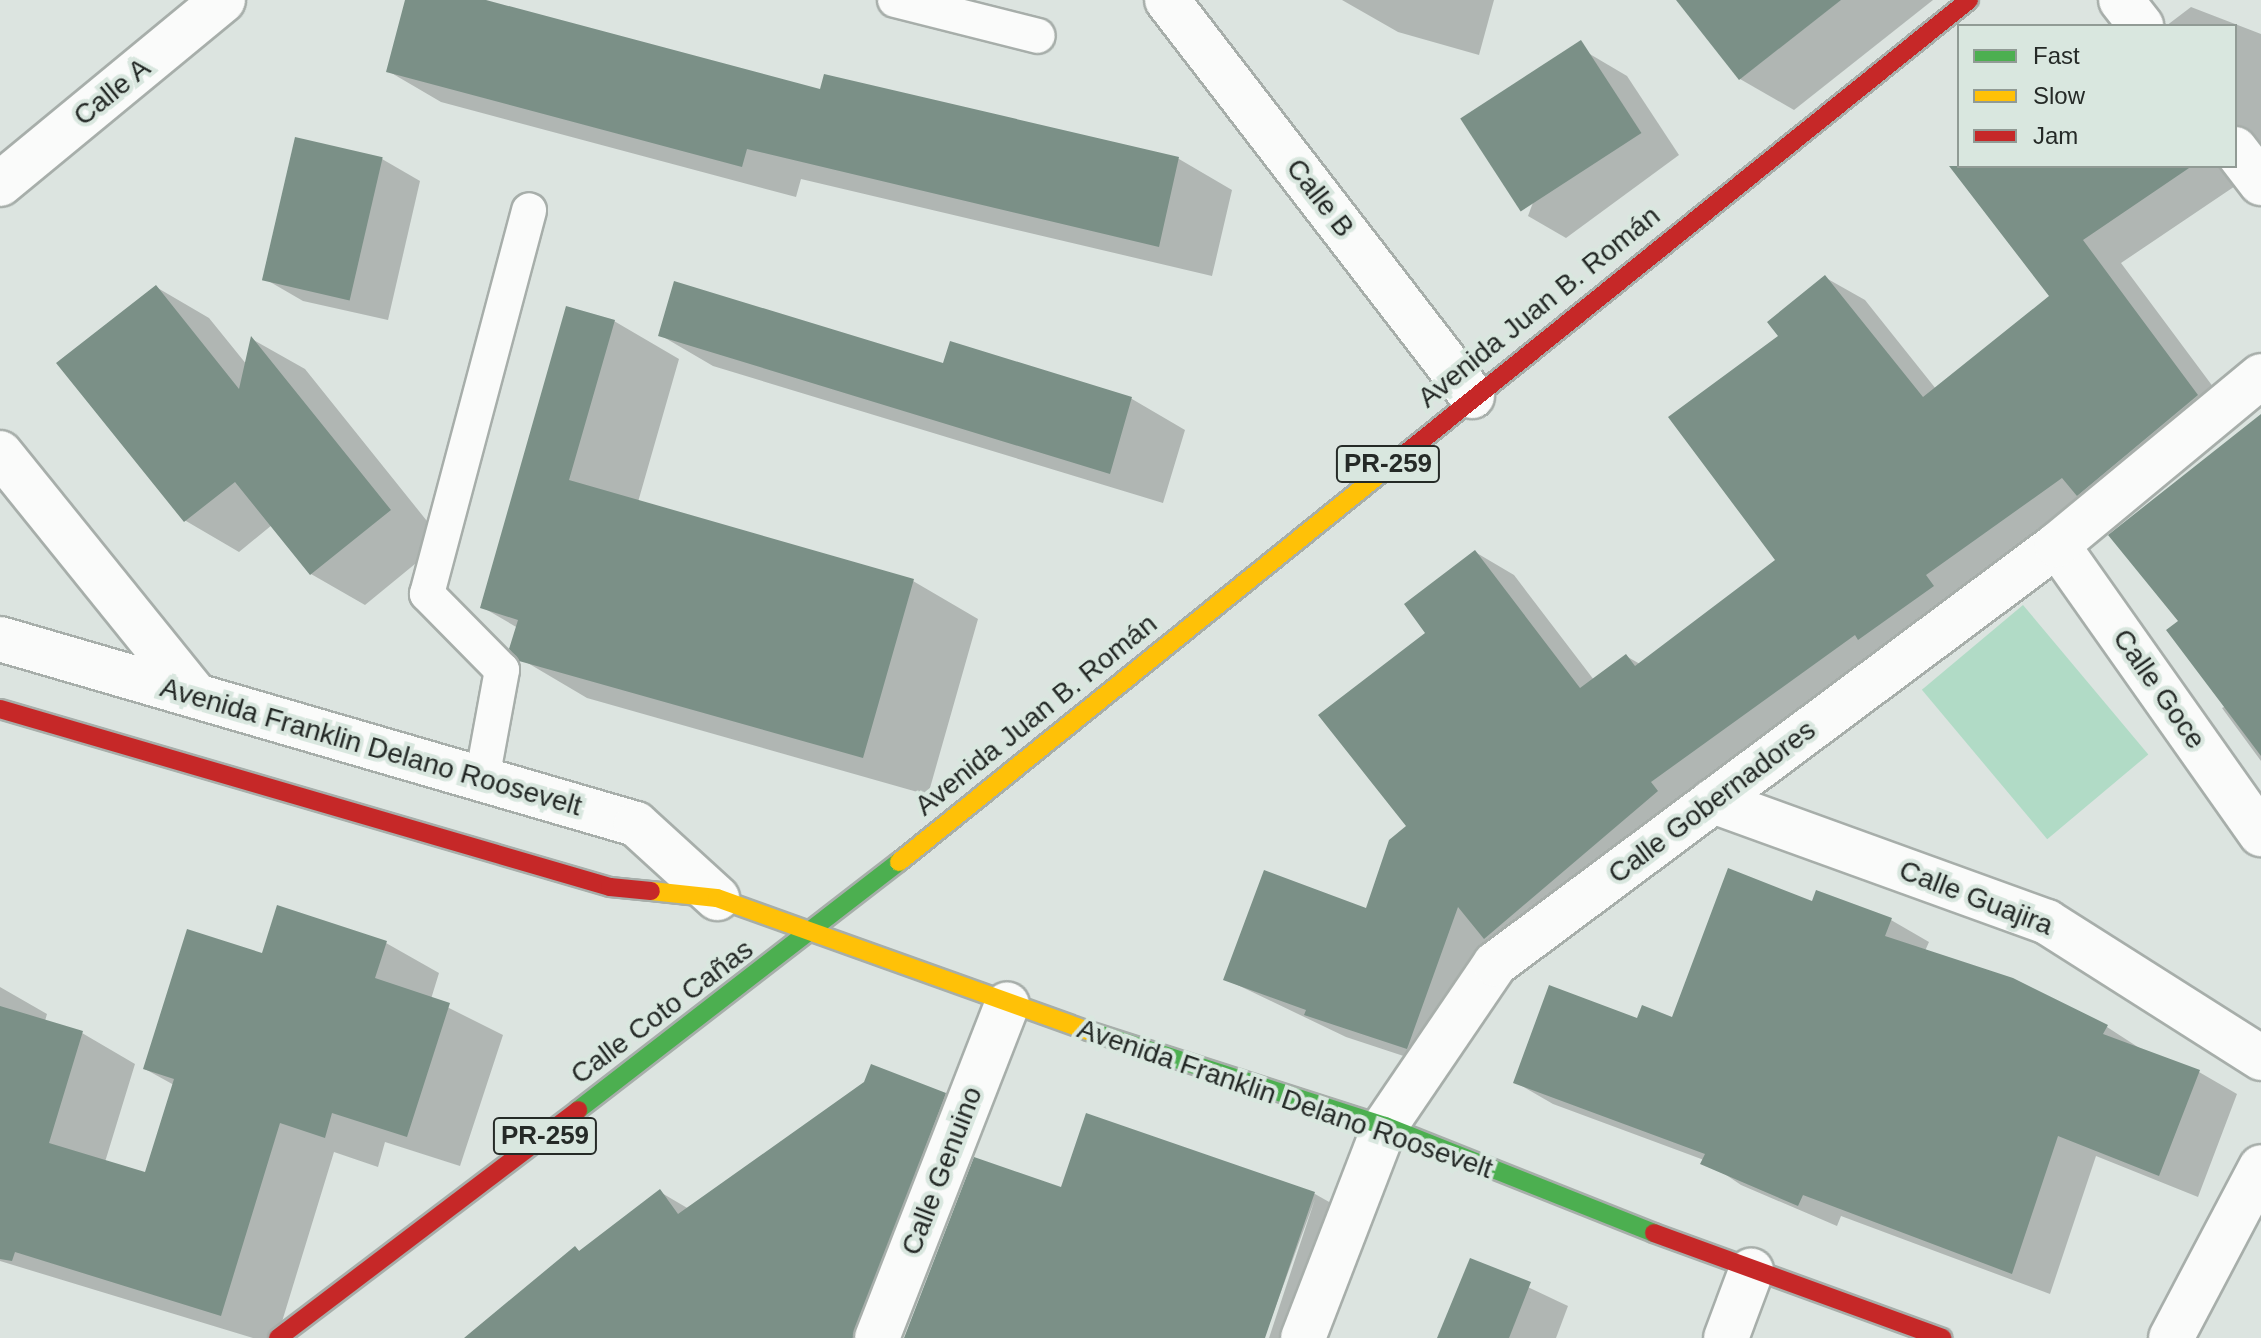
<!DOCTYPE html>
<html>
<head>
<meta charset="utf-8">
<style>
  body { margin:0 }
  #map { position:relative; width:2261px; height:1338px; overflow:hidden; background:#dce4e0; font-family:Arial,sans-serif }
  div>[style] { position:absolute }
  .green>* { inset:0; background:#b1dbc6; transform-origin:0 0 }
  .shadow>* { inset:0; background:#0003 }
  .building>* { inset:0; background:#7b9087; transform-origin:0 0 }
  .roads { filter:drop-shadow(2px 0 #a7aeaa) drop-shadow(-2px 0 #a7aeaa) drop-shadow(0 2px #a7aeaa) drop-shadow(0 -2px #a7aeaa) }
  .lane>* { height:34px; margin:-17px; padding:0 17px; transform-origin:17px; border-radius:17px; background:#fafbfa }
  .street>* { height:44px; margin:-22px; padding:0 22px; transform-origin:22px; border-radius:22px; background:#fafbfa }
  .fast>* { height:18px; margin:-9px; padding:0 9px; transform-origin:9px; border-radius:9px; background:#4caf50 }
  .slow>* { height:18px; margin:-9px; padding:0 9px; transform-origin:9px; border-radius:9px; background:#ffc107 }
  .jam>* { height:18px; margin:-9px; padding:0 9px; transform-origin:9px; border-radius:9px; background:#c62828 }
  span { translate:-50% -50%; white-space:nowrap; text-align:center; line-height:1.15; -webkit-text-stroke:8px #d9e7df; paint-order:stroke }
  .shield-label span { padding:2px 6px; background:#d9e7df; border:2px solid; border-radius:6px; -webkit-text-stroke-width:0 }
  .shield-label { font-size:26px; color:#252a27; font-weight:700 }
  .street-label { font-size:28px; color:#252a27 }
  .legend { position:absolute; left:1957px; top:24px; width:280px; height:144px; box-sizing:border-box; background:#d9e7df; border:2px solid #919b95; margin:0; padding:10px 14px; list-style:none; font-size:24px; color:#252a27 }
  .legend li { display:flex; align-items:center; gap:16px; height:40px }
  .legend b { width:40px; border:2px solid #919b95 }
</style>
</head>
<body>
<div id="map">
  <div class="green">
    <i style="left:2023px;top:605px;width:195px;height:132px;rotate:50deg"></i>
  </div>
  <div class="shadow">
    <i style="clip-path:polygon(407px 0,478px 0,822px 91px,825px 77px,1179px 159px,1232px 190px,1212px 276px,801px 179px,796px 197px,441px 102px,388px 71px)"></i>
    <i style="clip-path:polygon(1342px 0,1494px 0,1479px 55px,1398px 32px)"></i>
    <i style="clip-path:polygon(1678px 0,1933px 0,1794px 110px,1740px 79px)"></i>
    <i style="clip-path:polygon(2191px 7px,2261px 34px,2261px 154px,2250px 176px,2121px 263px,2237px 419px,1492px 942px,1446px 1070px,1346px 1037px,1225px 979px,1367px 911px,1409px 827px,1428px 634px,1475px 552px,1514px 575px,1594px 680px,1626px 656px,1640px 664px,1778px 561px,1781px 336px,1826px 278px,1865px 300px,1936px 389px,2052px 297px,1969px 166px,2235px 166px,2235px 26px,2166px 26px)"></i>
    <i style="clip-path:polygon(1588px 53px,1627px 76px,1679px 155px,1566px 238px,1528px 216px)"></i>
    <i style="clip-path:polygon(382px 159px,420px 181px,388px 320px,303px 301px,265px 279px)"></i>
    <i style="clip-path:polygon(156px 287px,209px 318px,247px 365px,252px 339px,305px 369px,443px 541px,365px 605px,311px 574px,272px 525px,239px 552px,186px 521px,59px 364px)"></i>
    <i style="clip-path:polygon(614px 321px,679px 359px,638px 502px,913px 581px,978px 619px,928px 795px,587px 698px,521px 659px,518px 628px,482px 607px)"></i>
    <i style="clip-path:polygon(660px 335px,945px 365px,952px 344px,1132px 399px,1185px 430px,1163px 503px,713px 366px)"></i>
    <i style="clip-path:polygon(2261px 416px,2261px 761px,2222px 708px,2226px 706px,2181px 622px)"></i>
    <i style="clip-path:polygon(1814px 903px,1891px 920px,1929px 942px,1925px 951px,2107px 1027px,2144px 1051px,2199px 1072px,2237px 1094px,2198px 1197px,2096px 1156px,2050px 1294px,1841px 1216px,1837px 1226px,1741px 1185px,1704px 1160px,1553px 1104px,1515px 1082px,1638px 1021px,1674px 1020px)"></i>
    <i style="clip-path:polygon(386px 943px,439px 973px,431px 999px,503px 1035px,460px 1166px,385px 1142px,378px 1167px,334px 1152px,277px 1338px,253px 1338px,0 1261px,0 987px,47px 1014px,45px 1021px,82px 1033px,135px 1064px,105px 1162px,146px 1175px,174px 1085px,145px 1069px,263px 955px)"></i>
    <i style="clip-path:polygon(945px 1094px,984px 1117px,898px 1338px,466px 1338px,575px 1248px,581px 1252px,660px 1192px,689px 1209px)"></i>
    <i style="clip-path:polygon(1087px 1116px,1315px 1194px,1354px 1216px,1313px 1338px,1269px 1338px,1315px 1199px,1264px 1338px,906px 1338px,1062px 1189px)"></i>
    <i style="clip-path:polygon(1471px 1260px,1568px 1306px,1556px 1338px,1440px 1338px)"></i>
  </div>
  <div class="building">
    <i style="clip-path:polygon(405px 0,486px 0,820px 89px,824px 74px,1179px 157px,1159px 247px,747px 149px,742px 167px,386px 72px)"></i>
    <i style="clip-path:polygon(1676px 0,1841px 0,1739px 80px)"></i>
    <i style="left:1581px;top:40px;width:111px;height:144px;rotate:57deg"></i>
    <i style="left:295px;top:137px;width:90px;height:147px;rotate:13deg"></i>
    <i style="clip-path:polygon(1949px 166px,2192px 166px,2083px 240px,2198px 395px,2077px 496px,2062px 478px,1926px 575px,1934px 586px,1858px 640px,1855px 635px,1651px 782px,1658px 791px,1484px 939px,1458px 907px,1407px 1049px,1304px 1015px,1306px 1010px,1223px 980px,1264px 870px,1366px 908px,1389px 840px,1406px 826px,1318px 715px,1425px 633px,1404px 604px,1475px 550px,1580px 688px,1626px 654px,1635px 666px,1775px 560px,1668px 417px,1778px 336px,1767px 322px,1825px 275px,1923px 397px,2049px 296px)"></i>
    <i style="clip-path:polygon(674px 281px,943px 363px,950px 341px,1132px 397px,1110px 474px,658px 336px)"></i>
    <i style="clip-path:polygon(156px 285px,239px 389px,251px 336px,391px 510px,310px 575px,235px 482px,184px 522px,56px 363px)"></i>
    <i style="clip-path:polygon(566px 306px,615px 320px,569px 480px,914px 579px,863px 758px,519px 661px,509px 649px,518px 620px,480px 608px)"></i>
    <i style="clip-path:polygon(2261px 414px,2261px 756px,2166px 630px,2178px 621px,2108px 535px)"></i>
    <i style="clip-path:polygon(1728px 868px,1812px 901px,1816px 890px,1892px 918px,1885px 936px,2013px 978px,2108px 1025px,2103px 1034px,2200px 1070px,2159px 1176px,2058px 1136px,2012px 1274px,1803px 1195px,1798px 1206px,1700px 1164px,1705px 1154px,1513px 1083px,1549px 985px,1637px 1018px,1642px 1005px,1672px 1017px)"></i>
    <i style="clip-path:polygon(277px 905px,387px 941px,375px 978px,450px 1003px,407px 1137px,332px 1113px,325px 1138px,280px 1123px,221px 1316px,15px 1252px,12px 1261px,0 1259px,0 1006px,83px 1031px,49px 1143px,145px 1172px,174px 1079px,143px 1069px,187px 929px,262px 953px)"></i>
    <i style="clip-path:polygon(871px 1064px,946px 1093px,853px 1338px,464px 1338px,575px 1246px,579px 1251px,660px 1189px,678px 1214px,864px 1082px)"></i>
    <i style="clip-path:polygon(1086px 1113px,1315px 1192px,1265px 1338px,904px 1338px,974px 1157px,1061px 1187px)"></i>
    <i style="clip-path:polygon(1470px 1258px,1531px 1282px,1509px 1338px,1437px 1338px)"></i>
  </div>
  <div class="roads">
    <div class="lane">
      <i style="left:895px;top:0;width:147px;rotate:14.1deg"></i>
      <i style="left:482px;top:779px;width:111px;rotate:-79.6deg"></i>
      <i style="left:502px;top:670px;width:107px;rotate:-134.6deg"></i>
      <i style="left:427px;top:594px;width:397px;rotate:-75.1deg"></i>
    </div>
    <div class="street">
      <i style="left:1167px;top:0;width:500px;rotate:52.4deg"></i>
      <i style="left:2121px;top:0;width:33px;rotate:52deg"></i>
      <i style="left:2235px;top:149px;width:43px;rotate:52.6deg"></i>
      <i style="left:0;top:184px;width:289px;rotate:-39.5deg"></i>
      <i style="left:0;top:453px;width:312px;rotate:51.1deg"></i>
      <i style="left:2057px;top:545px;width:354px;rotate:54.8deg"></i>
      <i style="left:0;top:639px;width:662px;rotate:16.22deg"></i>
      <i style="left:636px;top:824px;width:110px;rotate:42.4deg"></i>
      <i style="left:1713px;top:801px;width:355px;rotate:19.9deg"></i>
      <i style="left:2047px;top:922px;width:254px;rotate:32.4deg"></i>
      <i style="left:877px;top:1338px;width:358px;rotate:-68.7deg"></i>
      <i style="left:1303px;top:1338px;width:227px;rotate:-68.9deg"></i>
      <i style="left:1385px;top:1126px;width:196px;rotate:-55.8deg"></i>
      <i style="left:1495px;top:964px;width:701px;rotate:-36.71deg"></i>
      <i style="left:2057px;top:545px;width:265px;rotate:-39.6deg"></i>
      <i style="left:1726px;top:1338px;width:72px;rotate:-69.5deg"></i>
      <i style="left:2171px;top:1338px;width:193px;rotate:-62.2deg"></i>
    </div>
    <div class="fast">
      <i style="left:1089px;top:1031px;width:311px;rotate:17.8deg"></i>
      <i style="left:1385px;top:1126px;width:289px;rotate:21.7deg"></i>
      <i style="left:578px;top:1110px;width:406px;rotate:-37.7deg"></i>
    </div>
    <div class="slow">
      <i style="left:899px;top:862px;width:645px;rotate:-38.9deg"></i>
      <i style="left:651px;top:891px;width:66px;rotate:6.1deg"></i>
      <i style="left:717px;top:898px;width:395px;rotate:19.7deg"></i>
    </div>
    <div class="jam">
      <i style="left:1401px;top:457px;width:729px;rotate:-38.82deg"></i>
      <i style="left:0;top:709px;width:635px;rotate:16.27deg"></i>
      <i style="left:610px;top:887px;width:41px;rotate:5.6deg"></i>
      <i style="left:1654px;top:1233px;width:307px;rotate:20deg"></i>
      <i style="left:278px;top:1338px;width:377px;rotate:-37.2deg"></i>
    </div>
  </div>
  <div class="shield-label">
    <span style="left:1388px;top:464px">PR-259</span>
    <span style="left:545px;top:1136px">PR-259</span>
  </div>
  <div class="street-label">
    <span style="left:112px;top:92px;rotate:-39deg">Calle A</span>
    <span style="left:1320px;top:198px;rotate:52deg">Calle B</span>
    <span style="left:1539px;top:307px;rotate:-39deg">Avenida Juan B. Román</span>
    <span style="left:2159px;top:689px;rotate:55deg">Calle Goce</span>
    <span style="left:1036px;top:715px;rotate:-39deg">Avenida Juan B. Román</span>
    <span style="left:371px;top:747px;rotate:16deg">Avenida Franklin Delano Roosevelt</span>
    <span style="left:1712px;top:802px;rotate:-37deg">Calle Gobernadores</span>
    <span style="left:1976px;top:898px;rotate:21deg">Calle Guajira</span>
    <span style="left:662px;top:1012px;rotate:-37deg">Calle Coto Cañas</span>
    <span style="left:1285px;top:1099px;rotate:19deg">Avenida Franklin Delano Roosevelt</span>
    <span style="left:942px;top:1171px;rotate:-69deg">Calle Genuino</span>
  </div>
  <ul class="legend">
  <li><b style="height:10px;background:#4caf50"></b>Fast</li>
  <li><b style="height:10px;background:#ffc107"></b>Slow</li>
  <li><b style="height:10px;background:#c62828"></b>Jam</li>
  </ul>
</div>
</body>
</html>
